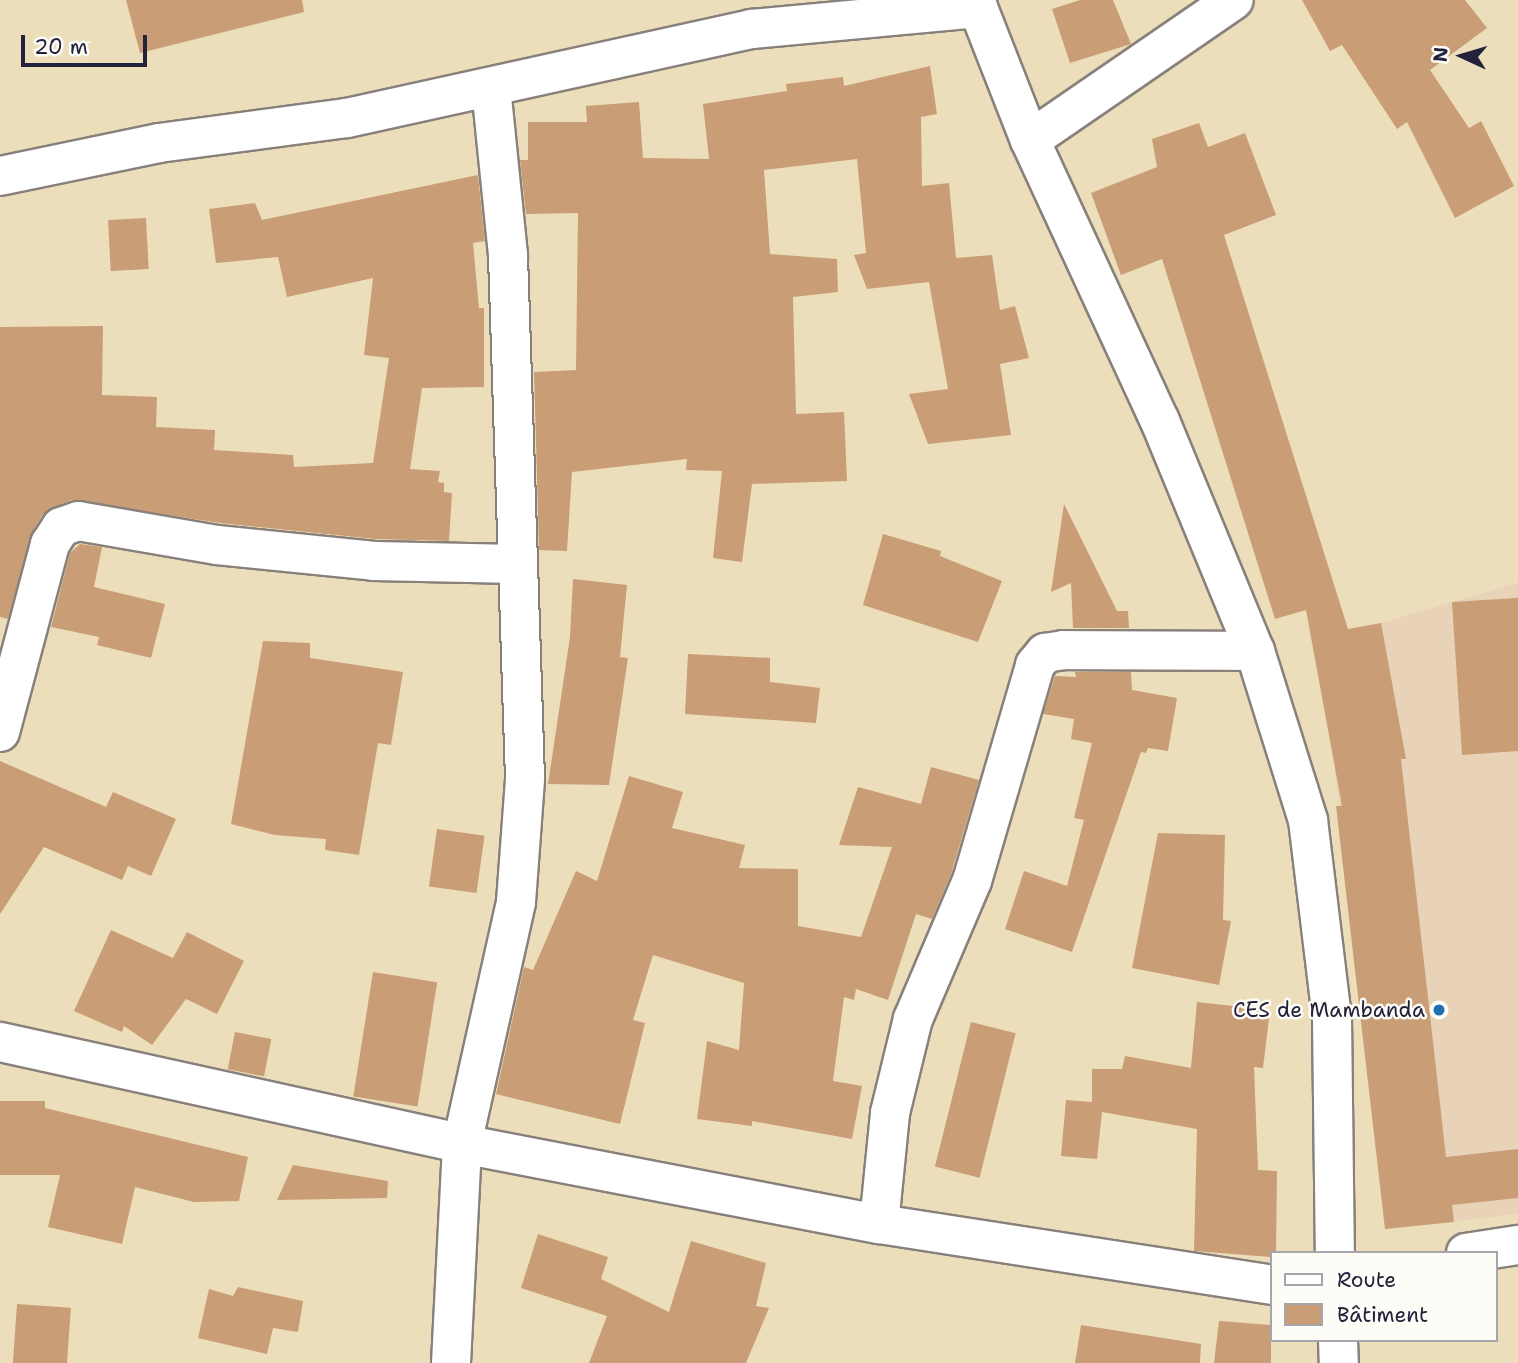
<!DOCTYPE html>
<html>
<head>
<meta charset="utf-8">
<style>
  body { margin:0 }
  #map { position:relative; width:1518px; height:1363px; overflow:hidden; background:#eddebb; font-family:"Shantell Sans",sans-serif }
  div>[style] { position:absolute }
  .built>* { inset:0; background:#e9d3b8 }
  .building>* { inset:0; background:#c99d75; transform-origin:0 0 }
  .roads { filter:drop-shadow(2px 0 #88807b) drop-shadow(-2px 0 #88807b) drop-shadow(0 2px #88807b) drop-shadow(0 -2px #88807b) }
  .street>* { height:38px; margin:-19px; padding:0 19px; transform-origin:19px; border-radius:19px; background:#fff }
  .dots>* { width:19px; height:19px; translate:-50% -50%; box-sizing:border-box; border:4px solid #fdfcf7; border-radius:50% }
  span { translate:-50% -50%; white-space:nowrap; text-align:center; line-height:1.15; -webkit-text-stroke:5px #fdfcf7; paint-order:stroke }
  .poi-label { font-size:21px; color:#22223b }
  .right { translate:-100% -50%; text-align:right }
  .legend { position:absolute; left:1270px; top:1251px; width:228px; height:91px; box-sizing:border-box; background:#fdfcf7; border:2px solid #a5a5ac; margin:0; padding:9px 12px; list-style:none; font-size:21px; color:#22223b }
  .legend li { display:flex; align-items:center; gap:14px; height:35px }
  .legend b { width:35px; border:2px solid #a5a5ac }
  .north { position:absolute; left:1427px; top:21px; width:70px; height:70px; -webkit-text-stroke:5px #fdfcf7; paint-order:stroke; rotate:274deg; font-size:19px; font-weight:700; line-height:28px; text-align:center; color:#22223b }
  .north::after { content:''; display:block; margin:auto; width:24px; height:32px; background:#22223b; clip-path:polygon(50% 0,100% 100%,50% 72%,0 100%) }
  .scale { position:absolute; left:21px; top:35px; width:126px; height:32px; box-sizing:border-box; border:4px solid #22223b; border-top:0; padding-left:9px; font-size:21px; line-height:24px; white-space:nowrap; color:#22223b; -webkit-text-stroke:5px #fdfcf7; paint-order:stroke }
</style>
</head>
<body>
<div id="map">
  <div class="built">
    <i style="clip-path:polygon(1518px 583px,1518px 1214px,1385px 1229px,1334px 761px,1311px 636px,1381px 623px)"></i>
  </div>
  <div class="building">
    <i style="clip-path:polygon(126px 0,302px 0,304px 12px,140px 53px)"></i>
    <i style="clip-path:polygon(1080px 0,1113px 0,1131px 44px,1070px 63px,1052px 9px)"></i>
    <i style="clip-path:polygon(1302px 0,1465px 0,1487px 28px,1430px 70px,1469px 128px,1481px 121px,1514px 186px,1455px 218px,1407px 122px,1397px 129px,1342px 45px,1330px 51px)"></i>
    <i style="clip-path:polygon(930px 66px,937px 114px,921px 117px,922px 186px,949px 183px,956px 258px,992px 255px,1000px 310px,1015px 306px,1029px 358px,1000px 364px,1011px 435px,928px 444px,909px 394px,948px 389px,929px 282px,867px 289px,854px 255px,866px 253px,857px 159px,764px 170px,770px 254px,837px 259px,838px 292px,793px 297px,796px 414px,844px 412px,847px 481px,752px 484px,742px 562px,713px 558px,722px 471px,686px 470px,687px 459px,572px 472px,567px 551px,539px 550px,534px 372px,576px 370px,578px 213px,526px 214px,520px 160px,528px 160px,528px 122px,587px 122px,586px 106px,639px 102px,643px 158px,709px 159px,703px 104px,787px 91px,786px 84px,843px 77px,844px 86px)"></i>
    <i style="clip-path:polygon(1199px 123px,1208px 147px,1245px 133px,1276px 215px,1224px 235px,1348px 629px,1381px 623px,1406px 759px,1401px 759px,1446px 1157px,1518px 1149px,1518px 1198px,1452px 1205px,1454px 1222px,1385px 1229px,1336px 806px,1342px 806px,1306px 610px,1275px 619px,1162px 259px,1121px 275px,1091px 193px,1157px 167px,1152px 139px)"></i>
    <i style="clip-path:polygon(478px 175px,485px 241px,473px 243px,479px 308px,484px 308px,484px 387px,422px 388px,410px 469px,440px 471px,438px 482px,444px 483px,444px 492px,452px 493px,449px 541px,375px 539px,220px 523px,71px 500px,43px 514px,32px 532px,8px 619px,0 617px,0 327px,103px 326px,102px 395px,157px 397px,156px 427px,215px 430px,214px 450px,293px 455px,294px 467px,373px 463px,389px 358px,364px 355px,373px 278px,287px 297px,278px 257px,216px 263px,209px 209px,255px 203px,262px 220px)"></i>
    <i style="left:146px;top:218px;width:51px;height:38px;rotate:87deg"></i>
    <i style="clip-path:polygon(1064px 504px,1117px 611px,1128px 611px,1129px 628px,1073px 628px,1071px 583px,1051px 592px)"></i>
    <i style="clip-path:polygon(883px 534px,941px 551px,940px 556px,1002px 581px,978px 642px,863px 605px)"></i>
    <i style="clip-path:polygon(80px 544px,102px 547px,94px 587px,165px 604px,151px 658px,97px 645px,99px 637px,51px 627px,70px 553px)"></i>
    <i style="clip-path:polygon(573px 579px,627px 585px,620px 657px,628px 658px,609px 785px,548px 784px,570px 637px)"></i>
    <i style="clip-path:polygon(1518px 598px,1518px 751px,1462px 755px,1452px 602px)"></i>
    <i style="clip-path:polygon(263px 641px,310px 643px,310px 658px,403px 672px,391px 745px,378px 743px,359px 855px,325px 850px,326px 839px,275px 835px,231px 824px)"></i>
    <i style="clip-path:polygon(688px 654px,770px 658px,770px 682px,820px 688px,816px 723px,685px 714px)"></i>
    <i style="clip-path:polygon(1075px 672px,1131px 672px,1132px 690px,1177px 698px,1168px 751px,1148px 748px,1146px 753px,1141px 752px,1072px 952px,1005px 929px,1024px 871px,1067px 886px,1084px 820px,1074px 818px,1092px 743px,1071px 739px,1074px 719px,1043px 714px,1055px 676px,1076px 677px)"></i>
    <i style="clip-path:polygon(0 761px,106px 807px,113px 792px,176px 819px,151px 876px,128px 866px,122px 880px,44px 847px,0 914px)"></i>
    <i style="clip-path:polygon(931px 767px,979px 780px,951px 874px,932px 919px,916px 914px,888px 1000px,856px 989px,854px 1000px,844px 997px,833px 1081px,862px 1086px,852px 1139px,752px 1121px,752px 1126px,697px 1119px,707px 1041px,739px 1050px,744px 983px,653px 955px,633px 1020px,645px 1023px,620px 1124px,496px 1094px,524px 967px,533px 970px,576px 871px,597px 881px,629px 776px,683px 792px,672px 828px,745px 845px,739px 868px,798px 869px,798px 926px,861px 937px,892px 847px,839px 845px,858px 787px,921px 804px)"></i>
    <i style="left:437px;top:829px;width:48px;height:58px;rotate:8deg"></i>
    <i style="clip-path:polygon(1158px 833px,1225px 835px,1223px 920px,1231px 921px,1219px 985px,1132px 968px)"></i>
    <i style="clip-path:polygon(111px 930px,173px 958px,187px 932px,244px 961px,217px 1014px,186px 999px,152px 1045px,124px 1026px,122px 1032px,74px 1011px)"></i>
    <i style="left:373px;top:972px;width:65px;height:126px;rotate:9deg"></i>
    <i style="clip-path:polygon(1197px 1002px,1270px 1010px,1263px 1068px,1254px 1067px,1258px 1170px,1277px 1171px,1276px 1253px,1271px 1257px,1194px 1251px,1197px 1129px,1102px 1112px,1097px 1159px,1061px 1156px,1066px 1100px,1092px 1102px,1092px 1069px,1122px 1069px,1125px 1056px,1191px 1068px)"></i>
    <i style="left:971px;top:1022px;width:46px;height:149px;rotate:14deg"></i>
    <i style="left:235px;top:1032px;width:37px;height:38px;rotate:11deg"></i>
    <i style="clip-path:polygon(0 1101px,45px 1101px,45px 1108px,248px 1157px,239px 1201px,194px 1202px,135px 1187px,122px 1244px,48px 1227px,60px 1175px,0 1175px)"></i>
    <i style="clip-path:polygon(293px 1165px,388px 1181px,387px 1198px,277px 1200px)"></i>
    <i style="clip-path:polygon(538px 1234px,608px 1257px,601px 1279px,669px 1312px,691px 1241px,766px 1263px,756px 1306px,769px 1308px,746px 1363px,589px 1363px,607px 1316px,521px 1288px)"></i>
    <i style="clip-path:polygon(238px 1287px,303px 1301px,298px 1332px,273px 1328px,267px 1354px,198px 1338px,209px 1289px,233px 1296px)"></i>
    <i style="left:17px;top:1304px;width:54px;height:59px;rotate:4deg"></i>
    <i style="clip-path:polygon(1219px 1321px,1271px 1325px,1271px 1363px,1214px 1363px)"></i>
    <i style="clip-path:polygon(1081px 1325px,1201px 1344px,1200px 1363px,1075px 1363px)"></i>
  </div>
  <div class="roads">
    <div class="street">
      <i style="left:975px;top:0;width:150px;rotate:68.6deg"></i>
      <i style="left:1030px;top:140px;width:310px;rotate:65.2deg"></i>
      <i style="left:1160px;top:421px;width:249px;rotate:67.6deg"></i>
      <i style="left:1255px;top:651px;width:177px;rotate:72.6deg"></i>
      <i style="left:1308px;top:820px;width:199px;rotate:83.1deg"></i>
      <i style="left:1332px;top:1018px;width:235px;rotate:89.3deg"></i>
      <i style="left:1030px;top:140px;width:247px;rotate:-34.5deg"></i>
      <i style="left:0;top:176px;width:162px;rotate:-11.7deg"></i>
      <i style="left:159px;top:143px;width:190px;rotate:-7.6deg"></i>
      <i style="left:347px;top:118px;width:415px;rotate:-12.4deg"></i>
      <i style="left:752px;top:29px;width:227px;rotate:-5.3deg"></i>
      <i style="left:0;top:732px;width:195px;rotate:-75.1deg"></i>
      <i style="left:50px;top:544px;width:20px;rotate:-57deg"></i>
      <i style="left:61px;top:527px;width:18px;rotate:-19deg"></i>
      <i style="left:78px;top:521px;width:141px;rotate:9.8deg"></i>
      <i style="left:217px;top:545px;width:158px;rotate:5.8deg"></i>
      <i style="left:374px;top:561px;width:143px;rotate:1.2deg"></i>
      <i style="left:0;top:1042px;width:473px;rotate:12.4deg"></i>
      <i style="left:462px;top:1144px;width:425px;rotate:10.9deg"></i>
      <i style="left:879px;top:1224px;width:397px;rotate:8.8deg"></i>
      <i style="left:879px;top:1224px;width:112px;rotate:-84.3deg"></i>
      <i style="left:890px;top:1113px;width:97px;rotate:-76.3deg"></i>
      <i style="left:913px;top:1019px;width:150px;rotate:-66.9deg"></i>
      <i style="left:972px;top:881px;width:225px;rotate:-73.7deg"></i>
      <i style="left:1035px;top:665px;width:16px;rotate:-50deg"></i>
      <i style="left:1045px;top:653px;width:18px;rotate:-9deg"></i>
      <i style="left:1063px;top:650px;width:192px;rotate:0.3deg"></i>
      <i style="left:1466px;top:1253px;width:53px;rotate:-8.7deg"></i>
      <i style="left:1338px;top:1340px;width:23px;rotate:88deg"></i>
      <i style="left:451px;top:1363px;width:219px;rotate:-87.1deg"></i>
      <i style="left:462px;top:1144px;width:248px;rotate:-77.4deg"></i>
      <i style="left:516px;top:902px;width:123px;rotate:-85.8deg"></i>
      <i style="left:525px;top:779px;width:524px;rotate:-91.86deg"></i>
      <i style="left:508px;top:255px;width:169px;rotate:-95.8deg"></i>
    </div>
  </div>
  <div class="dots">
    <i style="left:1439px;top:1010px;background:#1f6fb2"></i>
  </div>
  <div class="poi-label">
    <span class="right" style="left:1425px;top:1010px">CES de Mambanda</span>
  </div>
  <ul class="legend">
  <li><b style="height:9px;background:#fff"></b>Route</li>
  <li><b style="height:19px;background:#c99d75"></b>Bâtiment</li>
  </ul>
  <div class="north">N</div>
  <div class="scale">20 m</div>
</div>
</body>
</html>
